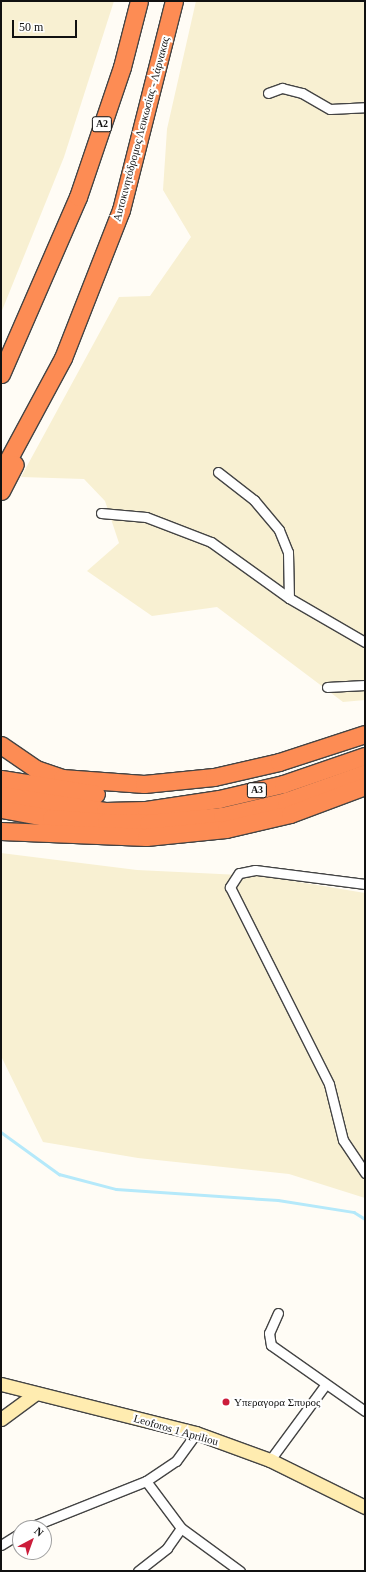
<!DOCTYPE html>
<html>
<head>
<meta charset="utf-8">
<style>
  body { margin:0 }
  #map { position:relative; width:366px; height:1572px; overflow:hidden; background:#fffcf5; font-family:Georgia,serif }
  div>[style] { position:absolute }
  .farmland>* { inset:0; background:#f8f0d2 }
  .stream>* { height:2.5px; margin:-1.25px; padding:0 1.25px; transform-origin:1.25px; border-radius:1.25px; background:#b5e9fa }
  .roads { filter:drop-shadow(1px 0 #444) drop-shadow(-1px 0 #444) drop-shadow(0 1px #444) drop-shadow(0 -1px #444) }
  .street>* { height:9px; margin:-4.5px; padding:0 4.5px; transform-origin:4.5px; border-radius:4.5px; background:#fff }
  .secondary>* { height:13px; margin:-6.5px; padding:0 6.5px; transform-origin:6.5px; border-radius:6.5px; background:#ffecb0 }
  .highway>* { height:17px; margin:-8.5px; padding:0 8.5px; transform-origin:8.5px; border-radius:8.5px; background:#fd8c54 }
  .dots>* { width:11px; height:11px; translate:-50% -50%; box-sizing:border-box; border:2px solid #fff; border-radius:50% }
  span { translate:-50% -50%; white-space:nowrap; text-align:center; line-height:1.15; -webkit-text-stroke:4px #fff; paint-order:stroke }
  .shield-label span { padding:1px 3px; background:#fff; border:1px solid; border-radius:3px; -webkit-text-stroke-width:0 }
  .shield-label { font-size:10px; color:#111; font-weight:700 }
  .street-label { font-size:11px; color:#111 }
  .poi-label { font-size:11px; color:#111 }
  .left { translate:0 -50%; text-align:left }
  .frame { position:absolute; inset:0; border:2px solid #111; pointer-events:none }
  .north { position:absolute; left:12px; top:1520px; width:40px; height:40px; box-sizing:border-box; background:#fff; border:1px solid #a0a0a0; border-radius:50%; rotate:41deg; font-size:11px; font-weight:700; line-height:16px; text-align:center; color:#111 }
  .north::after { content:''; display:block; margin:auto; width:14px; height:18px; background:#cc1d3b; clip-path:polygon(50% 0,100% 100%,50% 72%,0 100%) }
  .scale { position:absolute; left:12px; top:20px; width:65px; height:18px; box-sizing:border-box; border:2px solid #111; border-top:0; padding-left:5px; font-size:12px; line-height:14px; white-space:nowrap; color:#111; -webkit-text-stroke:3px #fff; paint-order:stroke }
</style>
</head>
<body>
<div id="map">
  <div class="farmland">
    <i style="clip-path:polygon(1px 1px,114px 1px,64px 157px,1px 313px)"></i>
    <i style="clip-path:polygon(196px 1px,365px 1px,365px 700px,343px 702px,217px 607px,152px 616px,87px 571px,119px 543px,105px 501px,84px 479px,21px 477px,119px 297px,150px 296px,191px 237px,163px 190px,167px 129px)"></i>
    <i style="clip-path:polygon(1px 853px,137px 870px,263px 876px,365px 893px,365px 1198px,289px 1174px,138px 1158px,43px 1142px,1px 1056px)"></i>
  </div>
  <div class="stream">
    <i style="left:1px;top:1132px;width:72px;rotate:35.9deg"></i>
    <i style="left:59px;top:1174px;width:59px;rotate:14.7deg"></i>
    <i style="left:116px;top:1189px;width:162px;rotate:3.9deg"></i>
    <i style="left:278px;top:1200px;width:77px;rotate:9deg"></i>
    <i style="left:354px;top:1212px;width:13px;rotate:32deg"></i>
  </div>
  <div class="roads">
    <div class="street">
      <i style="left:268px;top:93px;width:15px;rotate:-20deg"></i>
      <i style="left:282px;top:88px;width:21px;rotate:14deg"></i>
      <i style="left:302px;top:93px;width:32px;rotate:30deg"></i>
      <i style="left:330px;top:109px;width:35px;rotate:-3deg"></i>
      <i style="left:218px;top:472px;width:46px;rotate:37.9deg"></i>
      <i style="left:254px;top:500px;width:39px;rotate:50deg"></i>
      <i style="left:279px;top:530px;width:24px;rotate:68deg"></i>
      <i style="left:288px;top:552px;width:46px;rotate:88.8deg"></i>
      <i style="left:101px;top:513px;width:45px;rotate:5.1deg"></i>
      <i style="left:146px;top:517px;width:70px;rotate:21deg"></i>
      <i style="left:211px;top:542px;width:96px;rotate:35.7deg"></i>
      <i style="left:289px;top:598px;width:88px;rotate:30.1deg"></i>
      <i style="left:327px;top:687px;width:38px;rotate:-3deg"></i>
      <i style="left:365px;top:884px;width:111px;rotate:-172.7deg"></i>
      <i style="left:255px;top:870px;width:16px;rotate:169deg"></i>
      <i style="left:239px;top:873px;width:17px;rotate:123deg"></i>
      <i style="left:230px;top:887px;width:220px;rotate:63.3deg"></i>
      <i style="left:329px;top:1084px;width:58px;rotate:76deg"></i>
      <i style="left:343px;top:1140px;width:40px;rotate:56deg"></i>
      <i style="left:278px;top:1313px;width:22px;rotate:114deg"></i>
      <i style="left:269px;top:1333px;width:12px;rotate:81deg"></i>
      <i style="left:271px;top:1345px;width:115px;rotate:35.1deg"></i>
      <i style="left:270px;top:1460px;width:93px;rotate:-53.7deg"></i>
      <i style="left:146px;top:1481px;width:59px;rotate:53.3deg"></i>
      <i style="left:181px;top:1528px;width:73px;rotate:36.1deg"></i>
      <i style="left:28px;top:1528px;width:127px;rotate:-21.7deg"></i>
      <i style="left:146px;top:1481px;width:36px;rotate:-34deg"></i>
      <i style="left:176px;top:1461px;width:34px;rotate:-54deg"></i>
      <i style="left:1px;top:1545px;width:22px;rotate:-32deg"></i>
      <i style="left:138px;top:1571px;width:37px;rotate:-38deg"></i>
      <i style="left:167px;top:1548px;width:24px;rotate:-55deg"></i>
    </div>
    <div class="secondary">
      <i style="left:1px;top:1384px;width:201px;rotate:14.1deg"></i>
      <i style="left:196px;top:1433px;width:79px;rotate:20deg"></i>
      <i style="left:270px;top:1460px;width:106px;rotate:26.3deg"></i>
      <i style="left:1px;top:1419px;width:42px;rotate:-36.3deg"></i>
    </div>
    <div class="highway">
      <i style="left:1px;top:374px;width:193px;rotate:-66.5deg"></i>
      <i style="left:78px;top:197px;width:137px;rotate:-71.3deg"></i>
      <i style="left:122px;top:67px;width:68px;rotate:-75.6deg"></i>
      <i style="left:1px;top:473px;width:131px;rotate:-61.7deg"></i>
      <i style="left:63px;top:358px;width:159px;rotate:-68.6deg"></i>
      <i style="left:121px;top:210px;width:216px;rotate:-75.8deg"></i>
      <i style="left:1px;top:491px;width:30px;rotate:-63deg"></i>
      <i style="left:1px;top:745px;width:42px;rotate:34.4deg"></i>
      <i style="left:36px;top:769px;width:28px;rotate:19deg"></i>
      <i style="left:62px;top:778px;width:82px;rotate:4.2deg"></i>
      <i style="left:144px;top:784px;width:70px;rotate:-5.7deg"></i>
      <i style="left:214px;top:777px;width:67px;rotate:-13deg"></i>
      <i style="left:279px;top:762px;width:90px;rotate:-18deg"></i>
      <i style="left:1px;top:779px;width:96px;rotate:9deg"></i>
      <i style="left:1px;top:795px;width:105px;rotate:8.7deg"></i>
      <i style="left:105px;top:811px;width:41px;rotate:-1.4deg"></i>
      <i style="left:146px;top:810px;width:74px;rotate:-8.6deg"></i>
      <i style="left:219px;top:799px;width:66px;rotate:-13.2deg"></i>
      <i style="left:283px;top:784px;width:87px;rotate:-18.9deg"></i>
      <i style="left:1px;top:809px;width:51px;rotate:10.2deg"></i>
      <i style="left:51px;top:818px;width:55px;rotate:4.2deg"></i>
      <i style="left:106px;top:822px;width:42px;rotate:1.4deg"></i>
      <i style="left:148px;top:823px;width:74px;rotate:-5.4deg"></i>
      <i style="left:222px;top:816px;width:66px;rotate:-13.2deg"></i>
      <i style="left:286px;top:801px;width:84px;rotate:-19.5deg"></i>
      <i style="left:1px;top:831px;width:145px;rotate:2.4deg"></i>
      <i style="left:146px;top:837px;width:80px;rotate:-5.7deg"></i>
      <i style="left:226px;top:829px;width:66px;rotate:-13.2deg"></i>
      <i style="left:290px;top:814px;width:80px;rotate:-20.5deg"></i>
    </div>
  </div>
  <div class="dots">
    <i style="left:226px;top:1402px;background:#cc1d3b"></i>
  </div>
  <div class="shield-label">
    <span style="left:102px;top:124px">A2</span>
    <span style="left:257px;top:790px">A3</span>
  </div>
  <div class="street-label">
    <span style="left:141px;top:129px;rotate:-75deg">Αυτοκινητόδρομος Λευκωσίας - Λάρνακας</span>
    <span style="left:176px;top:1430px;rotate:16deg">Leoforos 1 Apriliou</span>
  </div>
  <div class="poi-label">
    <span class="left" style="left:234px;top:1402px">Υπεραγορα Σπυρος</span>
  </div>
  <div class="frame"></div>
  <div class="north">N</div>
  <div class="scale">50 m</div>
</div>
</body>
</html>
